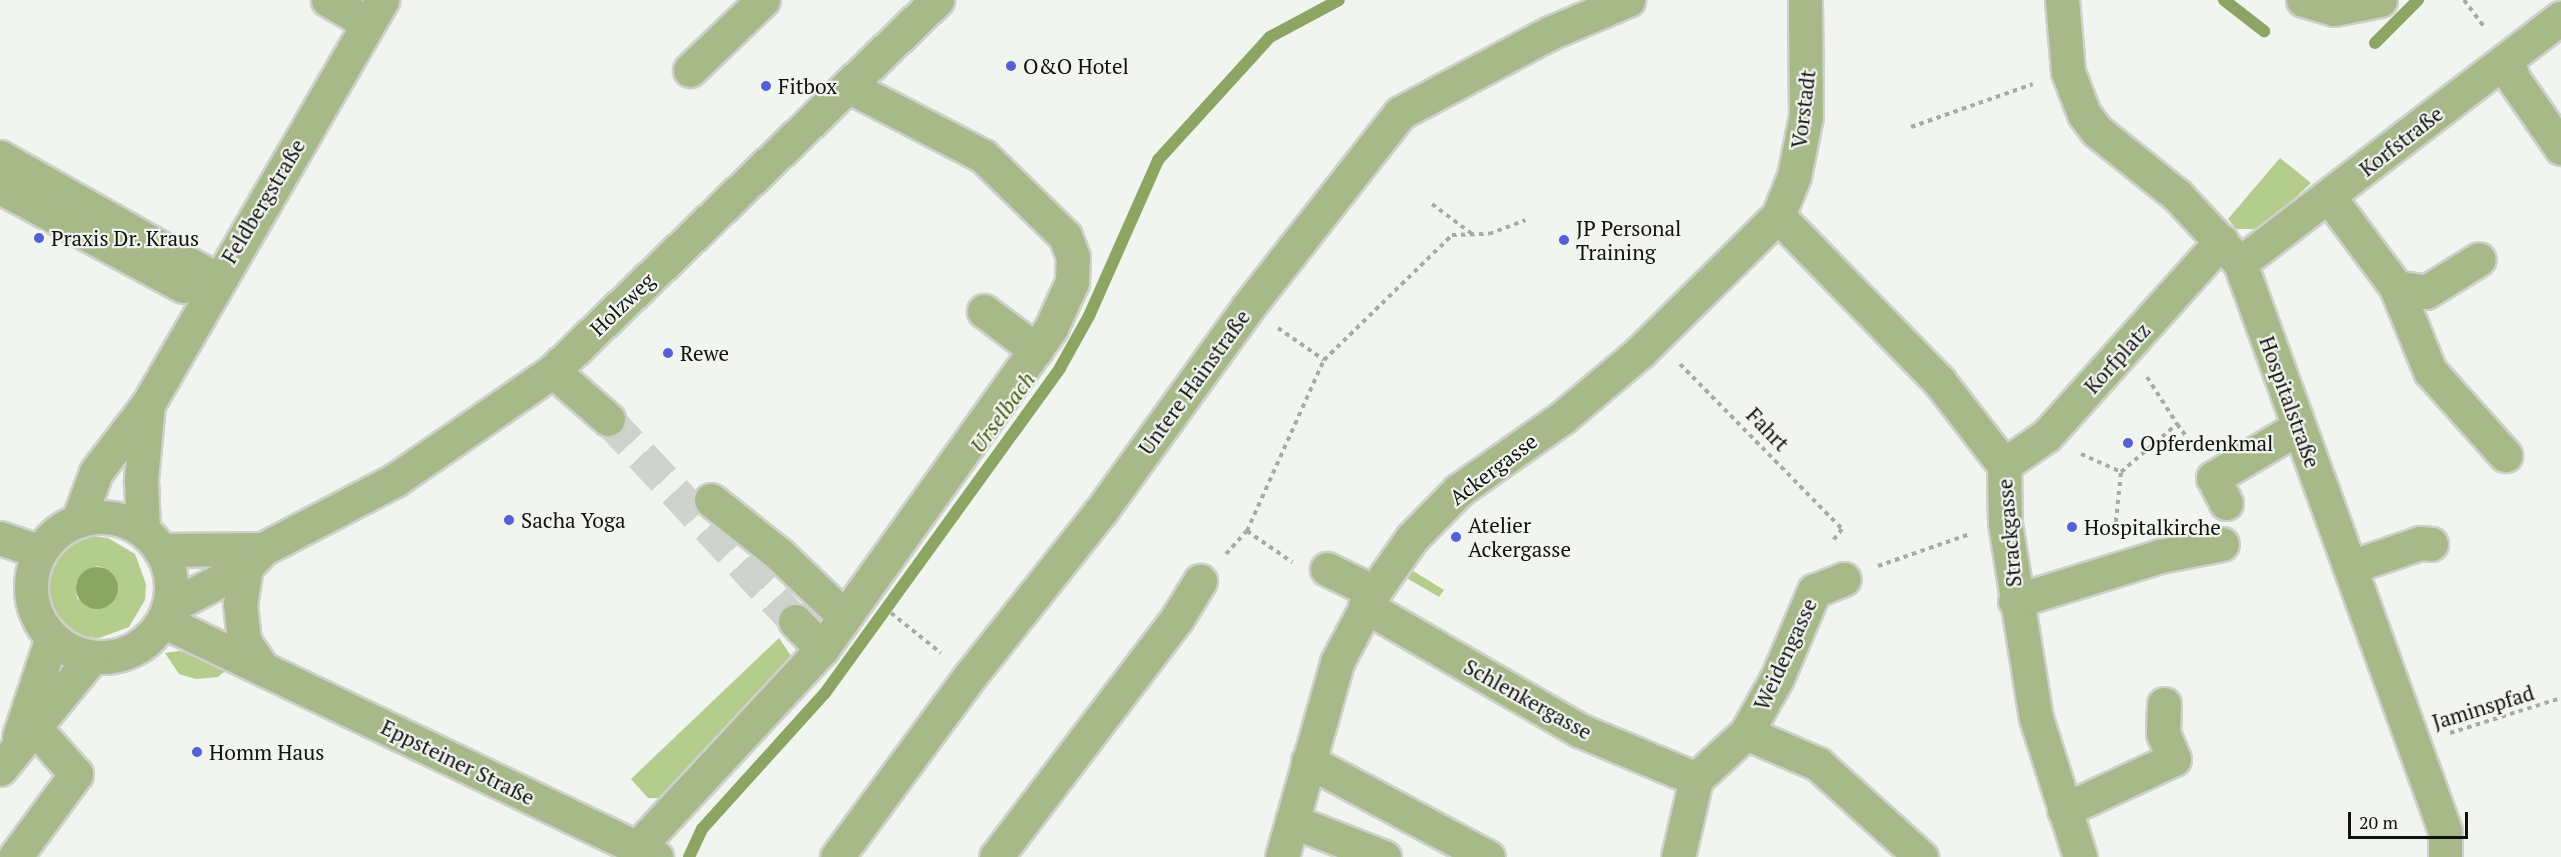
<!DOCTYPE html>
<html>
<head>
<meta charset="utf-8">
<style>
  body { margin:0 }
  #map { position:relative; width:2561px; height:857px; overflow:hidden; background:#f2f4ef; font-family:"PT Serif",serif }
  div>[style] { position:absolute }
  .green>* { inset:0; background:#b4cc8c }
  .water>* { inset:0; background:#8da563 }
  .round { border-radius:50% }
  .stream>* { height:12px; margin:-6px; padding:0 6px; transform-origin:6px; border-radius:6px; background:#8da563 }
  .minor-tunnel>* { height:33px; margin-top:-16.5px; transform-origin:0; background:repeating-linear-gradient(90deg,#d0d2ce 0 33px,transparent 0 49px) }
  .path>* { height:4px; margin-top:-2px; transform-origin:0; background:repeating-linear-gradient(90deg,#a8aaa6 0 4.5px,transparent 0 9px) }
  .roads { filter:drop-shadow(2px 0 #ced0cb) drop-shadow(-2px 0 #ced0cb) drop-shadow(0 2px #ced0cb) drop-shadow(0 -2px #ced0cb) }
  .minor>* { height:33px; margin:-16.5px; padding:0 16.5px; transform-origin:16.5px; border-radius:16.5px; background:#a7b989 }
  .minor>.ring { margin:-16.5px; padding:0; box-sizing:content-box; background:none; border:33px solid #a7b989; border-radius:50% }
  .dots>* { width:16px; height:16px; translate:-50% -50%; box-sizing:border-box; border:3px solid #f2f4ef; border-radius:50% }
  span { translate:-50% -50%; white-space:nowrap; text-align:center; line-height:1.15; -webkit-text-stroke:4.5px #f2f4ef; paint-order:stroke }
  .poi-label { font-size:21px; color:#121311 }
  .left { translate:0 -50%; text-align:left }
  .street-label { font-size:21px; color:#121311 }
  .water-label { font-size:22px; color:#465b13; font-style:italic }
  .scale { position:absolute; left:2348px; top:812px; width:120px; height:27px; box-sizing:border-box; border:3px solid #121311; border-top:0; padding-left:8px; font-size:18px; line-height:21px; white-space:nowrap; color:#121311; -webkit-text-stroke:4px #f2f4ef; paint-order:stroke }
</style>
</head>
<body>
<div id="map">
  <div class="green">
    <i style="clip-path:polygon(2280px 158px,2311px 183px,2261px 229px,2236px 229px,2228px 219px)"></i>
    <i style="clip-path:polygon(evenodd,93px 536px,108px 538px,135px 554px,146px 584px,145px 600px,129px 627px,99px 638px,83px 637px,56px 620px,45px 590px,47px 574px,63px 548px,93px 536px,97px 566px,104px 568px,88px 607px,77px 598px,76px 583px,97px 566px)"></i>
    <i style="clip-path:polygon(1405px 566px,1444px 590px,1439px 597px,1405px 577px,1390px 604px,1380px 597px)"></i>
    <i style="clip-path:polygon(779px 638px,793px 659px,660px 798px,648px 798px,631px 779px)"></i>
    <i style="clip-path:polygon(179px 651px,196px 655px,230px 667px,218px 677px,196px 679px,179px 674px,165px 653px)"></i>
  </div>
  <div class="water">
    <i class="round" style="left:76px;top:567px;width:42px;height:42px"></i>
  </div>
  <div class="stream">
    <i style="left:2224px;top:0;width:51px;rotate:37.8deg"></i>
    <i style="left:2375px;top:43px;width:61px;rotate:-45deg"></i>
    <i style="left:689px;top:857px;width:31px;rotate:-65deg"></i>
    <i style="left:702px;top:829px;width:183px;rotate:-47.9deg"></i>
    <i style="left:825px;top:693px;width:401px;rotate:-54.1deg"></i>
    <i style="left:1060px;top:368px;width:60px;rotate:-60.9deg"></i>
    <i style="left:1089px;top:316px;width:171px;rotate:-66.1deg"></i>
    <i style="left:1158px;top:160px;width:166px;rotate:-47.7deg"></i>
    <i style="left:1270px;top:37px;width:78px;rotate:-28.2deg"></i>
  </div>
  <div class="minor-tunnel">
    <i style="left:608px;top:419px;width:275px;rotate:47.2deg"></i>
  </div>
  <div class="path">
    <i style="left:2464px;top:0;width:35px;rotate:53deg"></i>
    <i style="left:1911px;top:127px;width:129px;rotate:-19.4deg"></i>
    <i style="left:1432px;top:204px;width:50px;rotate:36.9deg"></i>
    <i style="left:1278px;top:328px;width:56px;rotate:34.8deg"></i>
    <i style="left:1680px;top:364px;width:231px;rotate:45.5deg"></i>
    <i style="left:1842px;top:529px;width:16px;rotate:128deg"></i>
    <i style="left:2147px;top:377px;width:56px;rotate:57.4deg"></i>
    <i style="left:2081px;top:454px;width:44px;rotate:24.2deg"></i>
    <i style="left:2121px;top:472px;width:74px;rotate:-40.6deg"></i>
    <i style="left:2177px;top:424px;width:26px;rotate:53deg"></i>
    <i style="left:1247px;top:531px;width:188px;rotate:-65.8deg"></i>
    <i style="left:1324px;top:360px;width:179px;rotate:-44.3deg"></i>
    <i style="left:1452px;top:235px;width:37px;rotate:-2deg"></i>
    <i style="left:1489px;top:234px;width:39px;rotate:-21deg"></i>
    <i style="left:2115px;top:531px;width:59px;rotate:-84.2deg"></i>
    <i style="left:1226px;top:554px;width:31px;rotate:-48deg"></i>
    <i style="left:1247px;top:531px;width:55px;rotate:34.6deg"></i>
    <i style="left:1878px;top:566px;width:97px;rotate:-19.2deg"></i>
    <i style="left:891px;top:613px;width:64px;rotate:38.7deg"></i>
    <i style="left:2450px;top:733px;width:116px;rotate:-17.5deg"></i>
  </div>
  <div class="roads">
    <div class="minor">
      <i style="left:328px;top:0;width:46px;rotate:29.9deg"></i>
      <i style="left:2062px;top:0;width:72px;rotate:85.2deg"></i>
      <i style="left:2068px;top:72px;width:45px;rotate:69.1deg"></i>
      <i style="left:2084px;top:114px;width:21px;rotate:53deg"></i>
      <i style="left:2097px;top:131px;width:102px;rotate:38.7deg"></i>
      <i style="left:2177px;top:195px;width:93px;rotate:47.2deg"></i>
      <i style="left:2240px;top:263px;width:604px;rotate:70.15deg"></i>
      <i style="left:2445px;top:831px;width:26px;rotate:90deg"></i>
      <i style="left:2303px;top:0;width:32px;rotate:16deg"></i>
      <i style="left:2334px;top:9px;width:47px;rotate:-11.1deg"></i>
      <i style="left:2507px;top:59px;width:22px;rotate:72deg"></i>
      <i style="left:2514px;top:80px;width:83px;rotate:55.3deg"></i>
      <i style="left:690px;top:70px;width:101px;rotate:-43.8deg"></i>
      <i style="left:0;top:157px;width:248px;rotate:29.5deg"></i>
      <i style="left:0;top:187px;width:208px;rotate:28.4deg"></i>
      <i style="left:2329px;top:197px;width:112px;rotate:53.3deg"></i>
      <i style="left:2396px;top:287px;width:91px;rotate:68deg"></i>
      <i style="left:2430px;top:371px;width:113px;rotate:48.2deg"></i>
      <i style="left:1778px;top:216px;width:231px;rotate:45.7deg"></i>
      <i style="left:1939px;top:381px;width:106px;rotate:52.3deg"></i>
      <i style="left:2004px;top:465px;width:58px;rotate:89deg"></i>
      <i style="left:2005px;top:523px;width:197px;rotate:81deg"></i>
      <i style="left:2036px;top:718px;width:146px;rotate:72.4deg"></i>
      <i style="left:2240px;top:263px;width:404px;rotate:-37.4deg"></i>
      <i style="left:2396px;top:287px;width:30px;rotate:9deg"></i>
      <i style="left:2426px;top:292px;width:62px;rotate:-31.9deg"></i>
      <i style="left:984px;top:311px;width:65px;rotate:36.9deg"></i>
      <i style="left:553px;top:371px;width:73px;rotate:41.1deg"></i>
      <i style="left:2004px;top:465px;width:52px;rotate:-34.9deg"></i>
      <i style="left:2047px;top:435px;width:261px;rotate:-48.1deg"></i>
      <i style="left:711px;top:500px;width:87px;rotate:38.5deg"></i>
      <i style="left:779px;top:554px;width:91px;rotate:43.7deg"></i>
      <i style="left:2226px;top:503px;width:28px;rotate:-117deg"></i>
      <i style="left:2213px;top:478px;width:100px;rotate:-30.7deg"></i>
      <i class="ring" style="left:31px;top:517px;width:107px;height:107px"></i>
      <i style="left:78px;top:521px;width:52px;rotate:-69.8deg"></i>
      <i style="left:96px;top:472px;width:86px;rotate:-52.6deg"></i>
      <i style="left:148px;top:404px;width:467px;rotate:-59.9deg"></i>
      <i style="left:143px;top:531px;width:52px;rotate:-92.2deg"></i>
      <i style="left:141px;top:479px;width:75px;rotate:-84.7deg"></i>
      <i style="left:0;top:538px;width:43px;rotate:18.9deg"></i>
      <i style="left:160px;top:550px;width:103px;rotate:-0.6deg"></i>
      <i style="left:246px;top:567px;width:36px;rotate:99deg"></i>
      <i style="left:240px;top:603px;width:38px;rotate:84deg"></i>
      <i style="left:244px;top:641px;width:29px;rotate:56deg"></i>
      <i style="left:2350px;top:567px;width:74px;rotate:-18.9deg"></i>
      <i style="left:2420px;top:543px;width:11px;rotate:5deg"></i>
      <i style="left:1327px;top:569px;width:52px;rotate:26.1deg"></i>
      <i style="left:2015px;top:601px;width:152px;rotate:-17.2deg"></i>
      <i style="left:2160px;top:556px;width:63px;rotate:-11deg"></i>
      <i style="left:1365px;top:606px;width:247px;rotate:30.1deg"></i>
      <i style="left:1579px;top:730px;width:127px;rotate:22.7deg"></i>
      <i style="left:169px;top:607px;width:87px;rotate:-27.5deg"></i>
      <i style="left:246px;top:567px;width:25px;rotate:-47deg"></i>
      <i style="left:263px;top:549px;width:149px;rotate:-27.6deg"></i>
      <i style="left:395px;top:480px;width:192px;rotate:-34.6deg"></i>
      <i style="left:553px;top:371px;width:534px;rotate:-44.01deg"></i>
      <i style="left:163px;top:621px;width:547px;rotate:25.58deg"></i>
      <i style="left:795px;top:621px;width:39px;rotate:46deg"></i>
      <i style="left:1746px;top:733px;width:78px;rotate:23.3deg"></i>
      <i style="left:1818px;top:764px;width:139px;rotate:42.1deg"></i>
      <i style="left:19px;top:737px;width:105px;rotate:-71.7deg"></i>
      <i style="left:1308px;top:761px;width:204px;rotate:28.1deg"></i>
      <i style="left:0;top:769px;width:145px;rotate:-50.6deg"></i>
      <i style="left:2064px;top:810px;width:121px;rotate:-24.9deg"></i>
      <i style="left:2174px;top:759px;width:28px;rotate:-113deg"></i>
      <i style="left:2163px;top:733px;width:29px;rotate:-88deg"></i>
      <i style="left:1292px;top:821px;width:99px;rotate:21.4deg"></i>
      <i style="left:636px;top:849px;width:273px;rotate:-47.1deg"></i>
      <i style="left:822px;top:649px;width:394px;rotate:-54.5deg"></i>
      <i style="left:1051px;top:328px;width:51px;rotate:-65.5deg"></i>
      <i style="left:1072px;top:282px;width:25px;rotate:-88deg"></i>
      <i style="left:1073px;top:257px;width:22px;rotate:-111deg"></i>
      <i style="left:1065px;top:236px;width:115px;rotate:-135.7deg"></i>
      <i style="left:983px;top:156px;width:152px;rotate:-152.6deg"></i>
      <i style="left:15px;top:857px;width:103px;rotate:-53.7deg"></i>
      <i style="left:76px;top:774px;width:63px;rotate:-131.8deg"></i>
      <i style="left:837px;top:857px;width:225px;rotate:-53.7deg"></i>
      <i style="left:970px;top:676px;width:211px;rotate:-51.6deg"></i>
      <i style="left:1101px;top:511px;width:251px;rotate:-54.2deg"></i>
      <i style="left:1248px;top:307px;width:246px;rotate:-51.9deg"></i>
      <i style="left:1400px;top:113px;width:170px;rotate:-28.1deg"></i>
      <i style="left:1550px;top:33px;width:85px;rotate:-22.9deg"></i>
      <i style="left:996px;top:857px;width:298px;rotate:-52.8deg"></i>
      <i style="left:1176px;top:620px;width:46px;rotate:-58.4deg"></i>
      <i style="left:1282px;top:857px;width:203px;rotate:-74.2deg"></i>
      <i style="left:1337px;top:662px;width:79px;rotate:-62.1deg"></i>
      <i style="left:1374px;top:592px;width:66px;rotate:-54.9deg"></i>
      <i style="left:1412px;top:538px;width:67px;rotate:-45.6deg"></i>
      <i style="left:1459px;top:490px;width:126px;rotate:-35deg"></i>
      <i style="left:1562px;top:418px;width:102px;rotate:-40.2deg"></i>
      <i style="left:1640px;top:352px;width:194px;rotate:-44.6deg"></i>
      <i style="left:1778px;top:216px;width:43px;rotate:-68.2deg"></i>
      <i style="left:1794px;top:176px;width:61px;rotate:-78.7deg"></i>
      <i style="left:1806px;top:116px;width:116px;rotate:-90.5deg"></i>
      <i style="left:1678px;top:857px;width:80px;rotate:-77deg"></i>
      <i style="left:1696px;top:779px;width:68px;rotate:-42.6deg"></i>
      <i style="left:1746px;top:733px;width:63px;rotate:-60.6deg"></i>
      <i style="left:1777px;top:678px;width:95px;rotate:-67deg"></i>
      <i style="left:1814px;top:591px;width:32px;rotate:-22deg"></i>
    </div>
  </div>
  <div class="dots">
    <i style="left:1011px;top:66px;background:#555fd6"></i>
    <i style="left:766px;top:86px;background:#555fd6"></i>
    <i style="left:39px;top:238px;background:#555fd6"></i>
    <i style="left:1564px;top:240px;background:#555fd6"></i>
    <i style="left:668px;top:353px;background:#555fd6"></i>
    <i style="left:2128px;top:443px;background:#555fd6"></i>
    <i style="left:509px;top:520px;background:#555fd6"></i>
    <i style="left:2072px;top:527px;background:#555fd6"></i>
    <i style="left:1456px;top:537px;background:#555fd6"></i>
    <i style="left:197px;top:752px;background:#555fd6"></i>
  </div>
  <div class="poi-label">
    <span class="left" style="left:1023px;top:66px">O&amp;O Hotel</span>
    <span class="left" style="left:778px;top:86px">Fitbox</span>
    <span class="left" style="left:1576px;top:240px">JP Personal<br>Training</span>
    <span class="left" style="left:51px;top:238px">Praxis Dr. Kraus</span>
    <span class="left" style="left:680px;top:353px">Rewe</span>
    <span class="left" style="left:2140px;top:443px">Opferdenkmal</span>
    <span class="left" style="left:521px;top:520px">Sacha Yoga</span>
    <span class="left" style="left:1468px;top:537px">Atelier<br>Ackergasse</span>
    <span class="left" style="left:2084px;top:527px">Hospitalkirche</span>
    <span class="left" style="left:209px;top:752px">Homm Haus</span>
  </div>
  <div class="street-label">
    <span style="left:1803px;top:109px;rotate:-83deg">Vorstadt</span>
    <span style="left:2401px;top:141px;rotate:-38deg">Korfstraße</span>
    <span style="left:263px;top:201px;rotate:-59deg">Feldbergstraße</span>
    <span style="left:622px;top:304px;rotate:-44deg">Holzweg</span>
    <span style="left:2117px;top:358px;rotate:-48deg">Korfplatz</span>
    <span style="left:1194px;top:382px;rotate:-54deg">Untere Hainstraße</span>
    <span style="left:2290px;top:402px;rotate:70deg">Hospitalstraße</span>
    <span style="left:1768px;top:429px;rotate:46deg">Fahrt</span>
    <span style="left:1493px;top:469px;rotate:-37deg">Ackergasse</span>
    <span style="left:2009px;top:533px;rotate:-95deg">Strackgasse</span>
    <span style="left:1785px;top:654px;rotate:-65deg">Weidengasse</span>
    <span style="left:1528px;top:699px;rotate:29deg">Schlenkergasse</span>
    <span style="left:2483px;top:707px;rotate:-17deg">Jaminspfad</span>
    <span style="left:458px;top:762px;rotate:26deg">Eppsteiner Straße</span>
  </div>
  <div class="water-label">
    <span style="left:1002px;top:412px;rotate:-54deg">Urselbach</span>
  </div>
  <div class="scale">20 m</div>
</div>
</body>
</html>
